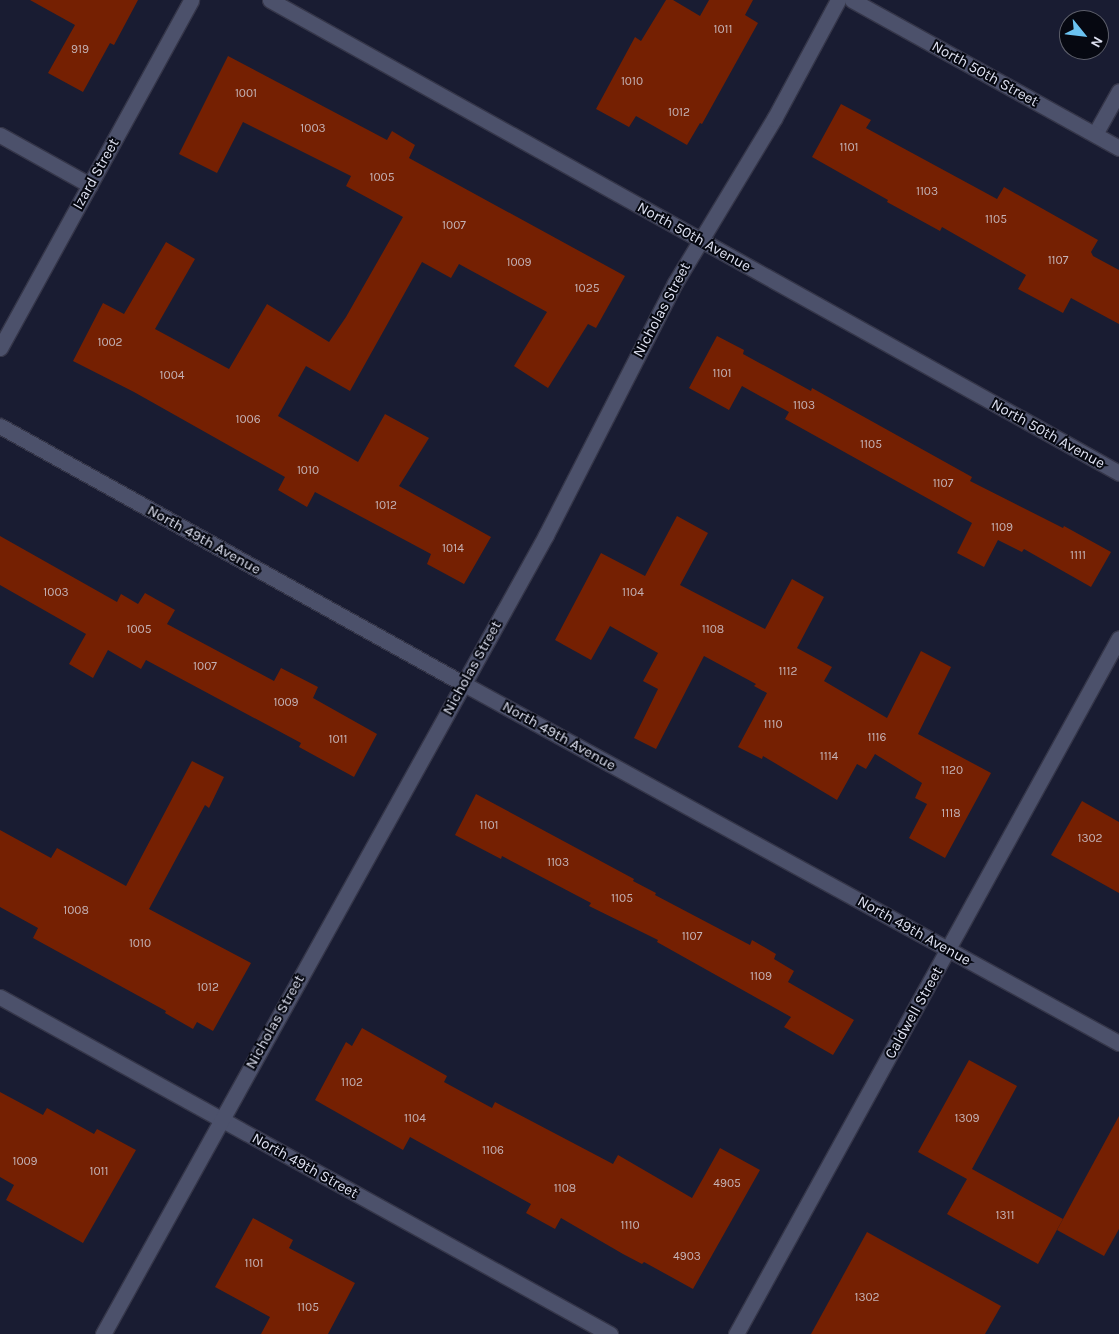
<!DOCTYPE html>
<html>
<head>
<meta charset="utf-8">
<style>
  body { margin:0 }
  #map { position:relative; width:1119px; height:1334px; overflow:hidden; background:#191c32; font-family:Karla,sans-serif }
  div>[style] { position:absolute }
  .building>* { inset:0; background:#752002 }
  .roads { filter:drop-shadow(1px 0 #353649) drop-shadow(-1px 0 #353649) drop-shadow(0 1px #353649) drop-shadow(0 -1px #353649) }
  .lane>* { height:15px; margin:-7.5px; padding:0 7.5px; transform-origin:7.5px; border-radius:7.5px; background:#4c516b }
  .street>* { height:15px; margin:-7.5px; padding:0 7.5px; transform-origin:7.5px; border-radius:7.5px; background:#4c516b }
  .secondary>* { height:15px; margin:-7.5px; padding:0 7.5px; transform-origin:7.5px; border-radius:7.5px; background:#4c516b }
  span { translate:-50% -50%; white-space:nowrap; text-align:center; line-height:1.15; -webkit-text-stroke:4px #060811; paint-order:stroke }
  .number-label { font-size:12px; color:#c4b2b6 }
  .number-label span { -webkit-text-stroke-width:0 }
  .street-label { font-size:15px; color:#dfe2f2 }
  .north { position:absolute; left:1059px; top:10px; width:50px; height:50px; box-sizing:border-box; background:#060811; border:1px solid #5d5f6b; border-radius:50%; rotate:119deg; font-size:14px; font-weight:700; line-height:20px; text-align:center; color:#dfe2f2 }
  .north::after { content:''; display:block; margin:auto; width:18px; height:22px; background:#6bc3f2; clip-path:polygon(50% 0,100% 100%,50% 72%,0 100%) }
</style>
</head>
<body>
<div id="map">
  <div class="building">
    <i style="clip-path:polygon(30px 0,138px 0,114px 45px,110px 43px,83px 92px,48px 73px,75px 25px)"></i>
    <i style="clip-path:polygon(666px 0,673px 0,700px 16px,709px 0,753px 0,745px 15px,758px 23px,702px 124px,700px 123px,687px 145px,636px 116px,629px 127px,596px 109px,635px 37px,641px 41px)"></i>
    <i style="clip-path:polygon(228px 56px,387px 140px,392px 131px,415px 145px,409px 158px,625px 276px,596px 328px,588px 324px,548px 388px,514px 366px,547px 312px,459px 264px,451px 278px,422px 262px,350px 391px,306px 366px,278px 416px,358px 462px,385px 414px,429px 438px,399px 486px,491px 537px,464px 584px,427px 564px,431px 554px,315px 492px,307px 507px,278px 490px,285px 477px,134px 392px,73px 361px,103px 303px,124px 314px,166px 242px,195px 259px,155px 329px,229px 369px,267px 304px,329px 342px,346px 317px,403px 217px,346px 186px,351px 176px,243px 122px,217px 173px,179px 154px)"></i>
    <i style="clip-path:polygon(841px 104px,871px 120px,866px 128px,997px 199px,1004px 187px,1098px 240px,1091px 252px,1093px 256px,1119px 270px,1119px 324px,1071px 298px,1063px 313px,1018px 289px,1026px 275px,942px 227px,940px 231px,887px 202px,888px 200px,812px 157px)"></i>
    <i style="clip-path:polygon(717px 336px,744px 350px,743px 354px,811px 391px,812px 388px,972px 477px,970px 481px,1063px 528px,1064px 526px,1111px 552px,1091px 587px,1024px 549px,1022px 552px,998px 540px,984px 567px,957px 553px,972px 523px,785px 419px,789px 412px,742px 386px,729px 410px,689px 388px)"></i>
    <i style="clip-path:polygon(677px 516px,708px 533px,680px 585px,765px 629px,792px 579px,824px 597px,797px 648px,832px 667px,824px 681px,887px 718px,921px 651px,951px 667px,918px 734px,991px 773px,945px 858px,909px 838px,927px 804px,915px 798px,922px 783px,875px 754px,866px 769px,857px 764px,837px 800px,763px 756px,762px 759px,738px 747px,767px 693px,754px 686px,756px 684px,704px 656px,656px 749px,634px 738px,658px 689px,643px 681px,658px 653px,610px 626px,591px 660px,555px 640px,601px 553px,645px 576px)"></i>
    <i style="clip-path:polygon(0 536px,117px 602px,121px 594px,138px 604px,145px 593px,175px 610px,167px 624px,274px 681px,281px 668px,318px 687px,313px 698px,377px 734px,354px 777px,299px 747px,301px 743px,146px 660px,141px 669px,108px 650px,93px 678px,69px 664px,86px 634px,0 585px)"></i>
    <i style="clip-path:polygon(192px 761px,224px 777px,209px 808px,205px 805px,149px 909px,251px 963px,213px 1031px,197px 1022px,193px 1029px,165px 1013px,166px 1011px,33px 938px,38px 928px,0 907px,0 830px,51px 858px,57px 848px,126px 886px)"></i>
    <i style="clip-path:polygon(476px 794px,634px 879px,633px 881px,656px 893px,655px 895px,750px 945px,752px 940px,776px 954px,774px 959px,794px 971px,788px 982px,854px 1020px,833px 1055px,784px 1027px,791px 1017px,657px 942px,658px 940px,589px 906px,591px 903px,502px 856px,501px 859px,455px 835px)"></i>
    <i style="clip-path:polygon(1082px 801px,1119px 822px,1119px 893px,1051px 855px)"></i>
    <i style="clip-path:polygon(362px 1028px,447px 1076px,444px 1082px,492px 1108px,495px 1102px,613px 1164px,618px 1155px,692px 1198px,720px 1148px,760px 1170px,693px 1289px,644px 1262px,642px 1264px,623px 1254px,561px 1218px,555px 1229px,526px 1213px,531px 1204px,410px 1137px,403px 1150px,315px 1100px,346px 1042px,352px 1046px)"></i>
    <i style="clip-path:polygon(969px 1060px,1017px 1086px,972px 1169px,1063px 1219px,1038px 1264px,947px 1214px,967px 1179px,918px 1152px)"></i>
    <i style="clip-path:polygon(0 1092px,43px 1115px,47px 1108px,94px 1134px,97px 1129px,136px 1150px,83px 1243px,6px 1200px,14px 1185px,0 1177px)"></i>
    <i style="clip-path:polygon(1119px 1116px,1119px 1229px,1104px 1256px,1057px 1230px)"></i>
    <i style="clip-path:polygon(253px 1218px,293px 1240px,289px 1248px,355px 1283px,328px 1334px,261px 1334px,270px 1317px,215px 1287px)"></i>
    <i style="clip-path:polygon(867px 1232px,1001px 1306px,985px 1334px,811px 1334px)"></i>
  </div>
  <div class="roads">
    <div class="lane">
      <i style="left:0;top:135px;width:103px;rotate:29.1deg"></i>
    </div>
    <div class="street">
      <i style="left:270px;top:0;width:972px;rotate:29.12deg"></i>
      <i style="left:1095px;top:134px;width:49px;rotate:-60.8deg"></i>
      <i style="left:0;top:348px;width:397px;rotate:-61.2deg"></i>
      <i style="left:0;top:426px;width:531px;rotate:29.08deg"></i>
      <i style="left:464px;top:684px;width:747px;rotate:28.73deg"></i>
      <i style="left:0;top:997px;width:697px;rotate:28.92deg"></i>
      <i style="left:103px;top:1334px;width:914px;rotate:-60.99deg"></i>
      <i style="left:546px;top:535px;width:283px;rotate:-62.9deg"></i>
      <i style="left:675px;top:283px;width:192px;rotate:-58.9deg"></i>
      <i style="left:774px;top:119px;width:135px;rotate:-61.7deg"></i>
      <i style="left:736px;top:1334px;width:794px;rotate:-61.18deg"></i>
    </div>
    <div class="secondary">
      <i style="left:852px;top:0;width:305px;rotate:29deg"></i>
    </div>
  </div>
  <div class="number-label">
    <span style="left:723px;top:30px">1011</span>
    <span style="left:80px;top:50px">919</span>
    <span style="left:632px;top:82px">1010</span>
    <span style="left:246px;top:94px">1001</span>
    <span style="left:679px;top:113px">1012</span>
    <span style="left:313px;top:129px">1003</span>
    <span style="left:849px;top:148px">1101</span>
    <span style="left:382px;top:178px">1005</span>
    <span style="left:927px;top:192px">1103</span>
    <span style="left:996px;top:220px">1105</span>
    <span style="left:454px;top:226px">1007</span>
    <span style="left:1058px;top:261px">1107</span>
    <span style="left:519px;top:263px">1009</span>
    <span style="left:587px;top:289px">1025</span>
    <span style="left:110px;top:343px">1002</span>
    <span style="left:722px;top:374px">1101</span>
    <span style="left:172px;top:376px">1004</span>
    <span style="left:804px;top:406px">1103</span>
    <span style="left:248px;top:420px">1006</span>
    <span style="left:871px;top:445px">1105</span>
    <span style="left:308px;top:471px">1010</span>
    <span style="left:943px;top:484px">1107</span>
    <span style="left:386px;top:506px">1012</span>
    <span style="left:1002px;top:528px">1109</span>
    <span style="left:453px;top:549px">1014</span>
    <span style="left:1078px;top:556px">1111</span>
    <span style="left:56px;top:593px">1003</span>
    <span style="left:633px;top:593px">1104</span>
    <span style="left:139px;top:630px">1005</span>
    <span style="left:713px;top:630px">1108</span>
    <span style="left:205px;top:667px">1007</span>
    <span style="left:788px;top:672px">1112</span>
    <span style="left:286px;top:703px">1009</span>
    <span style="left:773px;top:725px">1110</span>
    <span style="left:877px;top:738px">1116</span>
    <span style="left:338px;top:740px">1011</span>
    <span style="left:829px;top:757px">1114</span>
    <span style="left:952px;top:771px">1120</span>
    <span style="left:951px;top:814px">1118</span>
    <span style="left:489px;top:826px">1101</span>
    <span style="left:1090px;top:839px">1302</span>
    <span style="left:558px;top:863px">1103</span>
    <span style="left:622px;top:899px">1105</span>
    <span style="left:76px;top:911px">1008</span>
    <span style="left:692px;top:937px">1107</span>
    <span style="left:140px;top:944px">1010</span>
    <span style="left:761px;top:977px">1109</span>
    <span style="left:208px;top:988px">1012</span>
    <span style="left:352px;top:1083px">1102</span>
    <span style="left:415px;top:1119px">1104</span>
    <span style="left:967px;top:1119px">1309</span>
    <span style="left:493px;top:1151px">1106</span>
    <span style="left:25px;top:1162px">1009</span>
    <span style="left:99px;top:1172px">1011</span>
    <span style="left:727px;top:1184px">4905</span>
    <span style="left:565px;top:1189px">1108</span>
    <span style="left:1005px;top:1216px">1311</span>
    <span style="left:630px;top:1226px">1110</span>
    <span style="left:687px;top:1257px">4903</span>
    <span style="left:254px;top:1264px">1101</span>
    <span style="left:867px;top:1298px">1302</span>
    <span style="left:308px;top:1308px">1105</span>
  </div>
  <div class="street-label">
    <span style="left:985px;top:74px;rotate:29deg">North 50th Street</span>
    <span style="left:96px;top:174px;rotate:-61deg">Izard Street</span>
    <span style="left:694px;top:237px;rotate:29deg">North 50th Avenue</span>
    <span style="left:662px;top:310px;rotate:-62deg">Nicholas Street</span>
    <span style="left:1048px;top:434px;rotate:29deg">North 50th Avenue</span>
    <span style="left:204px;top:540px;rotate:29deg">North 49th Avenue</span>
    <span style="left:472px;top:668px;rotate:-61deg">Nicholas Street</span>
    <span style="left:559px;top:736px;rotate:29deg">North 49th Avenue</span>
    <span style="left:914px;top:931px;rotate:29deg">North 49th Avenue</span>
    <span style="left:914px;top:1013px;rotate:-61deg">Caldwell Street</span>
    <span style="left:275px;top:1022px;rotate:-61deg">Nicholas Street</span>
    <span style="left:305px;top:1166px;rotate:29deg">North 49th Street</span>
  </div>
  <div class="north">N</div>
</div>
</body>
</html>
